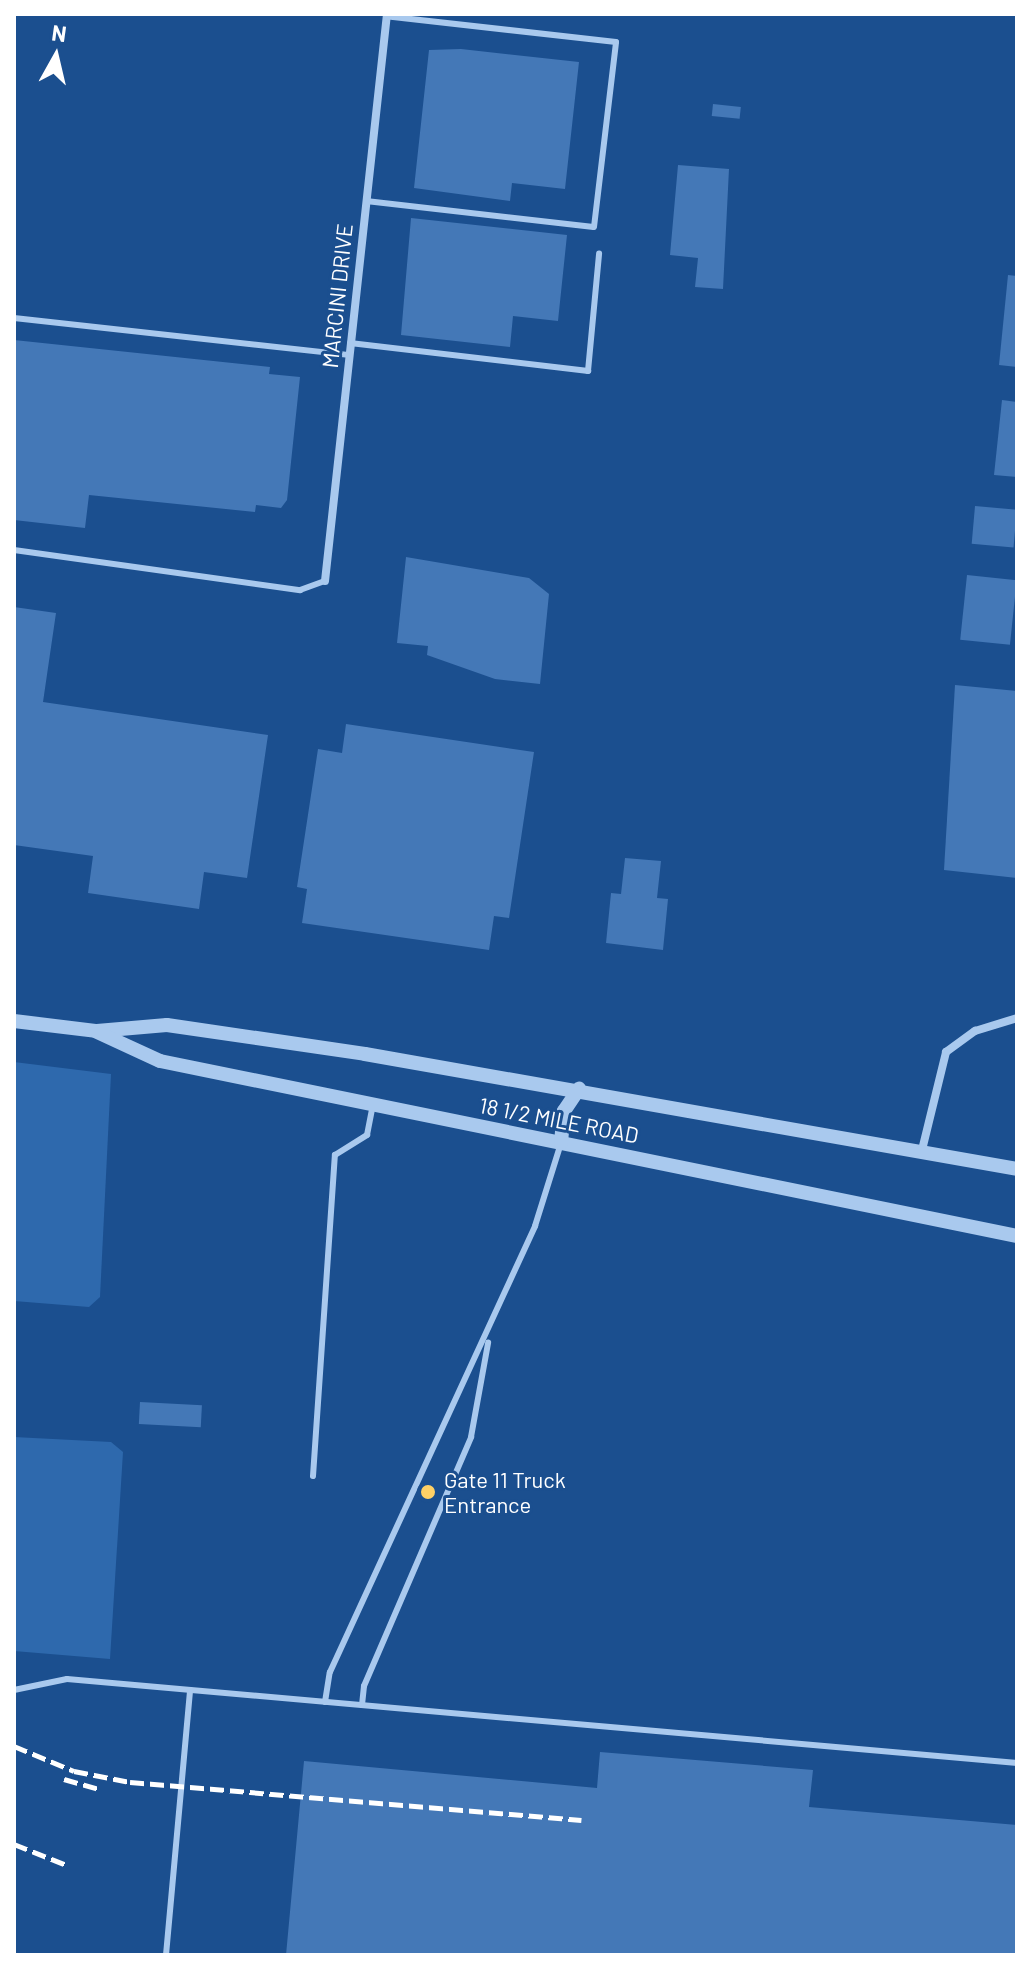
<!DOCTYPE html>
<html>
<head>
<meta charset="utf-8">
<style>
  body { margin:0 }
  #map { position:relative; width:1031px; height:1969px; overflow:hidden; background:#1b4f8f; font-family:Barlow,sans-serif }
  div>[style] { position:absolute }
  .green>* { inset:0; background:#2e69ad }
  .building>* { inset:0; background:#4478b7; transform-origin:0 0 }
  .service>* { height:6px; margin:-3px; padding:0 3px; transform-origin:3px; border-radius:3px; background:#a9c9ee }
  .minor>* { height:8px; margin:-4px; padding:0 4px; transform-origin:4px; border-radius:4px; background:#a9c9ee }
  .tertiary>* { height:14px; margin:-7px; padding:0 7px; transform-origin:7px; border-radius:7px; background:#a9c9ee }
  .rail>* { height:5px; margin-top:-2.5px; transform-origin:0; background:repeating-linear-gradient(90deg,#fff 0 14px,transparent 0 20px) }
  .dots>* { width:22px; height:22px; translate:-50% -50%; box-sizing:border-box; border:4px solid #1b4f8f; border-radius:50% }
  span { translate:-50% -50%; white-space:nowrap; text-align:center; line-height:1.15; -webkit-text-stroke:6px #1b4f8f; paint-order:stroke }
  .street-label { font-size:22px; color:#fff }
  .poi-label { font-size:22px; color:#fff }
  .left { translate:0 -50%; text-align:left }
  .frame { position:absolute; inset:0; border:16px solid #fff; pointer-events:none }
  .north { position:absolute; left:16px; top:16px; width:80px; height:80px; -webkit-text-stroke:6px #1b4f8f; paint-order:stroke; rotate:8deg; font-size:22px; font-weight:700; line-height:32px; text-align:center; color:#fff }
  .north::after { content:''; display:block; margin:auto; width:28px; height:36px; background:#fff; clip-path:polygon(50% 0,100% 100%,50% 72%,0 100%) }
</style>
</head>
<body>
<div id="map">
  <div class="green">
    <i style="clip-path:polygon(14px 1062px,111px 1074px,100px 1297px,89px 1307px,14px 1301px)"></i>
    <i style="clip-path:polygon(14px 1437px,111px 1442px,123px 1452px,110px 1659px,14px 1651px)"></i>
  </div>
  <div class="building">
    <i style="clip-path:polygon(461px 49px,579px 62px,565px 189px,512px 183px,510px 201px,414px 188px,429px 50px)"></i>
    <i style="left:713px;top:104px;width:28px;height:12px;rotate:6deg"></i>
    <i style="clip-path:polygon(678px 165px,729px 169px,723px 289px,695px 287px,698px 258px,670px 255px)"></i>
    <i style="clip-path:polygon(411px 218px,567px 235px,558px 321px,513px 316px,510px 347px,401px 335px)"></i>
    <i style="clip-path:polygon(1008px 275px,1017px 276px,1017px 367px,999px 365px)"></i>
    <i style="clip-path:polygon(14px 340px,270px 367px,269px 374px,300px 377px,287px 500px,281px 508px,256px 505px,255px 512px,89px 495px,85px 528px,14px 520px)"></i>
    <i style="clip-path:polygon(1002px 400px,1017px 402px,1017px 477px,994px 475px)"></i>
    <i style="left:975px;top:506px;width:42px;height:38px;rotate:5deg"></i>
    <i style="clip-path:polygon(406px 557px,529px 578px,549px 594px,540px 684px,495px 679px,427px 655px,428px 646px,397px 643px)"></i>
    <i style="left:967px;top:575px;width:50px;height:65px;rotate:6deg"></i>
    <i style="clip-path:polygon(14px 607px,56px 613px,43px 702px,268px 735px,247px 878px,204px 872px,199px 909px,88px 893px,93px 856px,14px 845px)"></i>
    <i style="clip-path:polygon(955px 685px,1017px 691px,1017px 878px,944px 870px)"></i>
    <i style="clip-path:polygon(346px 724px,534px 752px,509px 918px,494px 916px,489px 950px,302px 923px,307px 889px,297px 887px,318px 749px,342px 753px)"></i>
    <i style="clip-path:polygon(625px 858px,661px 861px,657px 898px,668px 899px,663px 950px,606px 943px,611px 893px,621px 894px)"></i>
    <i style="left:140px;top:1402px;width:62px;height:22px;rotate:3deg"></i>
    <i style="clip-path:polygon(600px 1752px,813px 1770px,809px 1807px,1017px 1825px,1017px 1955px,286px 1955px,304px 1761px,597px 1788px)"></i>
  </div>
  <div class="service">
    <i style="left:366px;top:201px;width:229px;rotate:6.5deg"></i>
    <i style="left:594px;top:227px;width:186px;rotate:-83.2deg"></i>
    <i style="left:616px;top:42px;width:231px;rotate:-173.6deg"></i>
    <i style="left:14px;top:318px;width:336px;rotate:6.3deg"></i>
    <i style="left:350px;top:343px;width:240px;rotate:6.7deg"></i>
    <i style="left:588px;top:371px;width:118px;rotate:-84.6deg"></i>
    <i style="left:14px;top:550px;width:289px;rotate:8deg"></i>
    <i style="left:300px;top:590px;width:27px;rotate:-20deg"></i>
    <i style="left:313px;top:1476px;width:322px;rotate:-86.1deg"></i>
    <i style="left:335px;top:1155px;width:38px;rotate:-32deg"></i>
    <i style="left:367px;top:1135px;width:31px;rotate:-79deg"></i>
    <i style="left:14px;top:1690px;width:54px;rotate:-11.7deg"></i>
    <i style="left:67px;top:1679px;width:954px;rotate:5.05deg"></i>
    <i style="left:325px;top:1702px;width:30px;rotate:-81deg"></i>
    <i style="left:330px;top:1672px;width:491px;rotate:-65.3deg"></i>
    <i style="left:535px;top:1226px;width:87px;rotate:-72.6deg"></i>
    <i style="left:362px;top:1705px;width:19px;rotate:-84deg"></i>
    <i style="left:364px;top:1686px;width:271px;rotate:-66.7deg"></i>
    <i style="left:471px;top:1437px;width:96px;rotate:-79.7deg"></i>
    <i style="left:166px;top:1955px;width:266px;rotate:-84.8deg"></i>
  </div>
  <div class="minor">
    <i style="left:325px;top:581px;width:570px;rotate:-83.76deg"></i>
    <i style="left:922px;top:1150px;width:101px;rotate:-76.2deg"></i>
    <i style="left:946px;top:1052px;width:36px;rotate:-36deg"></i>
    <i style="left:975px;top:1031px;width:44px;rotate:-17.2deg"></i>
  </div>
  <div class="tertiary">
    <i style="left:14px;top:1021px;width:84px;rotate:6.9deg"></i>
    <i style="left:97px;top:1031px;width:70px;rotate:-4.9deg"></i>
    <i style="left:167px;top:1025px;width:200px;rotate:8.3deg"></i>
    <i style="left:365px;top:1054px;width:662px;rotate:10deg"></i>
    <i style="left:97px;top:1032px;width:69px;rotate:24.7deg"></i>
    <i style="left:160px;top:1061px;width:875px;rotate:11.54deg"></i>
    <i style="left:561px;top:1143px;width:32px;rotate:-85deg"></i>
    <i style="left:564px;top:1111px;width:27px;rotate:-56deg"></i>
  </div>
  <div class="rail">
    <i style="left:14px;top:1746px;width:65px;rotate:22.6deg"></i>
    <i style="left:74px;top:1771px;width:57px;rotate:11.1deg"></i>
    <i style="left:130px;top:1782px;width:453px;rotate:4.8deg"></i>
    <i style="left:64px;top:1779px;width:36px;rotate:16deg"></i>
    <i style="left:14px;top:1844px;width:59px;rotate:21.8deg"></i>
  </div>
  <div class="dots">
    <i style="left:428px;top:1492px;background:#ffd166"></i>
  </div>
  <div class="street-label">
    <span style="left:337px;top:296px;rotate:-84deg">MARCINI DRIVE</span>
    <span style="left:559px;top:1120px;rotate:11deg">18 1/2 MILE ROAD</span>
  </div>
  <div class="poi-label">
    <span class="left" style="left:444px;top:1492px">Gate 11 Truck<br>Entrance</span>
  </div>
  <div class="frame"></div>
  <div class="north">N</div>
</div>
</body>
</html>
